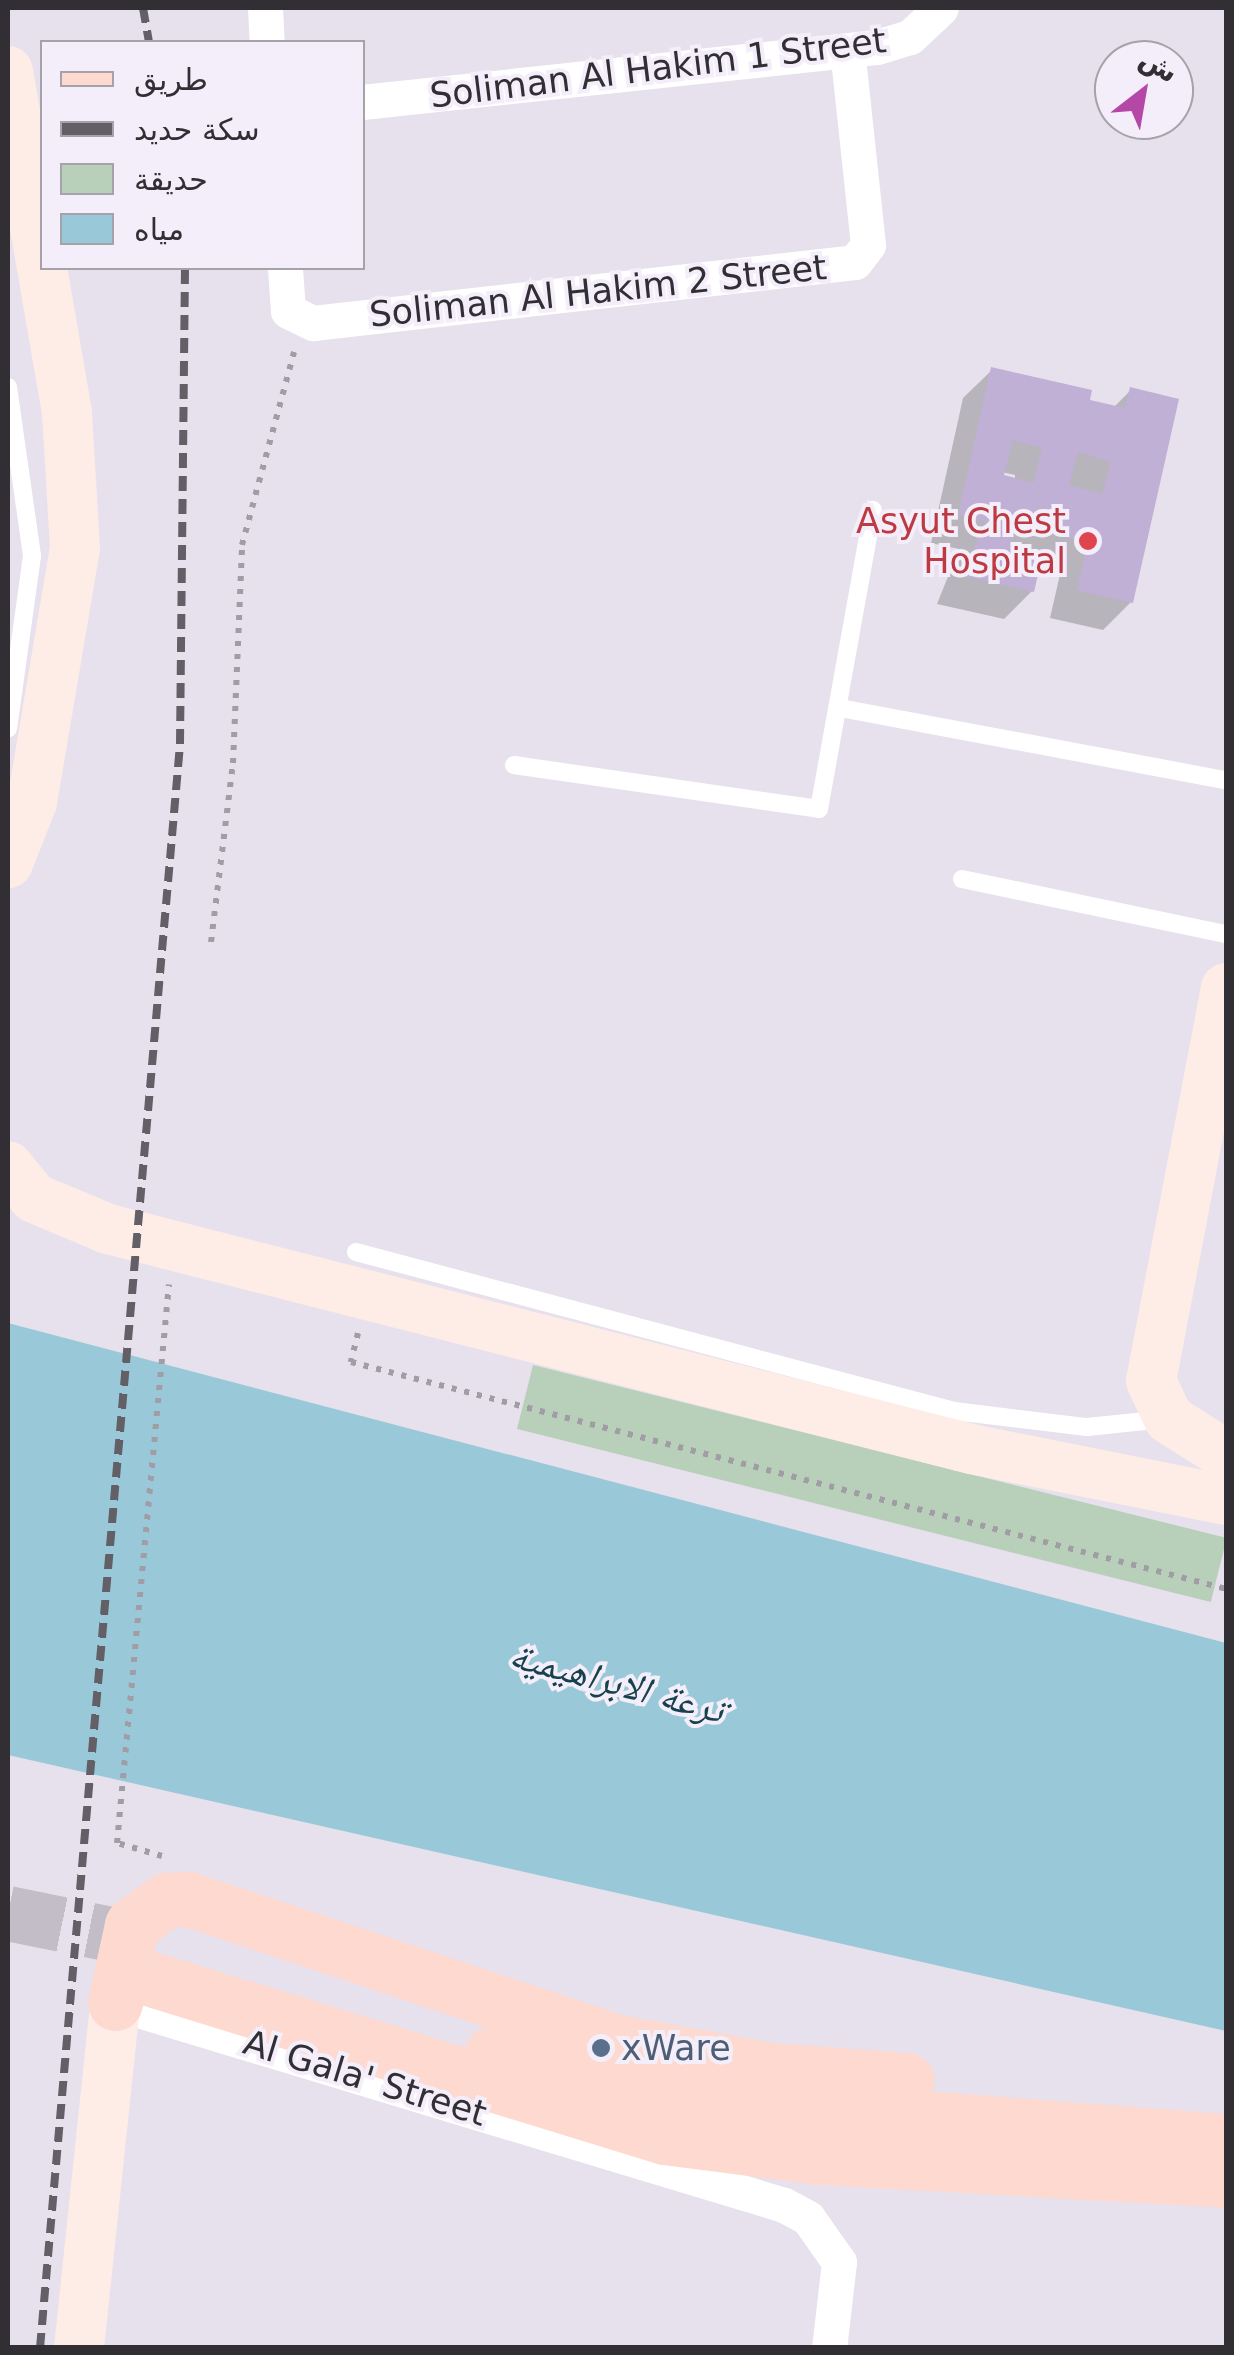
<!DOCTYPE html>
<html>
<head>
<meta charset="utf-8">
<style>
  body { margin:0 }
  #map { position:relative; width:1234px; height:2355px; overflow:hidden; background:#e6e1ec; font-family:"DejaVu Sans","Noto Naskh Arabic",sans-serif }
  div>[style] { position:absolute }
  .green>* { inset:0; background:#b8cfba; transform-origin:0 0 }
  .water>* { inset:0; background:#99c9d8 }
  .shadow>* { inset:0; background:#0003 }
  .building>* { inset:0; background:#c0b0d5 }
  .primary-tunnel>* { height:55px; margin-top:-27.5px; transform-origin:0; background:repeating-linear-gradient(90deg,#c2bdc7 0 55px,transparent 0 83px) }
  .path>* { height:6px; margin-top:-3px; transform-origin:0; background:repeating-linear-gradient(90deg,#a09da5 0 5px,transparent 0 13px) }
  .lane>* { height:18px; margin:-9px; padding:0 9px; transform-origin:9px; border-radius:9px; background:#fff }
  .street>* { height:35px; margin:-17.5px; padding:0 17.5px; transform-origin:17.5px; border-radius:17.5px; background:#fff }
  .secondary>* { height:50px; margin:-25px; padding:0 25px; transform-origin:25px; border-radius:25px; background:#feece7 }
  .primary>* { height:55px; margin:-27.5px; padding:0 27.5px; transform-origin:27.5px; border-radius:27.5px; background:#fed9d0 }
  .rail>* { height:8px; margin-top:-4px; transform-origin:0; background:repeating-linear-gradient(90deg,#626066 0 15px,transparent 0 23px) }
  .dots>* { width:28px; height:28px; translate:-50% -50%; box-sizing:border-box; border:5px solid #f3eef9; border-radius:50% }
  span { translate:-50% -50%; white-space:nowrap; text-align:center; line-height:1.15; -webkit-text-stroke:8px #f3eef9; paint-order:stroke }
  .street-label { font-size:35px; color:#312f33 }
  .health-label { font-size:35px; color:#be3a42 }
  .right { translate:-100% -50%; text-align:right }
  .service-label { font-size:35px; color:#4e5e75 }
  .left { translate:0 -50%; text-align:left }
  .water-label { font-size:38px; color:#16414d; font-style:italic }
  .frame { position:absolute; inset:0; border:10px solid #312f33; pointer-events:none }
  .legend { position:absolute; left:40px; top:40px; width:325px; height:230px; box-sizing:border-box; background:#f3eef9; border:2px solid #a5a2aa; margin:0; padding:12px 18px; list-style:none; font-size:30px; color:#312f33 }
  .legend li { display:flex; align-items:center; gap:20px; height:50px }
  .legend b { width:50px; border:2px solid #a5a2aa }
  .north { position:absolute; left:1094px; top:40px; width:100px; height:100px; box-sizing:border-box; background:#f3eef9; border:2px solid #a5a2aa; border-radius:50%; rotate:31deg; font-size:28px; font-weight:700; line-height:40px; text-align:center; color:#312f33 }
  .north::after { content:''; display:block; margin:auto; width:35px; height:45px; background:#b547a6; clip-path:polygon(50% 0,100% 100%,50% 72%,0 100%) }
</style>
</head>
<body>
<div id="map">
  <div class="green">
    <i style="left:533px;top:1365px;width:715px;height:66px;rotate:14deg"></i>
  </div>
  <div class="water">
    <i style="clip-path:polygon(8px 1323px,1226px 1643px,1226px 2031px,8px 1755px)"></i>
  </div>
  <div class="shadow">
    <i style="clip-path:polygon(evenodd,992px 370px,1113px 408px,1131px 390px,1131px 602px,1103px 630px,1050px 618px,1061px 570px,1038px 565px,1032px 591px,1004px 619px,937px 604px,959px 549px,931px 543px,963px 398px,992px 370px,1002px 472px,1015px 475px,1015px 481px,1002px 477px,1002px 472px)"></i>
  </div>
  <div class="building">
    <i style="clip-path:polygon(evenodd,991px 367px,1092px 390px,1090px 400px,1125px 408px,1130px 387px,1179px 399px,1133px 603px,1077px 590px,1088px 542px,1015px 526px,1010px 550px,1042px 557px,1034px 592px,964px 576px,985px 521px,958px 515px,991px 367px,1013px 440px,1042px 448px,1033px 483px,1004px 475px,1013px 440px,991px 367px,1078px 452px,1111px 462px,1102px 494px,1069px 485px,1078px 452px)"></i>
  </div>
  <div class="primary-tunnel">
    <i style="left:8px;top:1913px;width:156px;rotate:11.5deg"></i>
  </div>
  <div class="path">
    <i style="left:211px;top:942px;width:180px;rotate:-83deg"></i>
    <i style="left:233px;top:763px;width:218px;rotate:-87.6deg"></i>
    <i style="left:242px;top:545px;width:200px;rotate:-74.9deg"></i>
    <i style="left:358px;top:1333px;width:30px;rotate:104deg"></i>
    <i style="left:351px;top:1362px;width:904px;rotate:14.54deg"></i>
    <i style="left:162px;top:1856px;width:47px;rotate:-163.9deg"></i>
    <i style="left:117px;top:1843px;width:561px;rotate:-84.69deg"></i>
  </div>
  <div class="lane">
    <i style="left:8px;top:387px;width:171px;rotate:81.9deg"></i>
    <i style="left:32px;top:556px;width:174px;rotate:97.9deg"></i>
    <i style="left:840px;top:708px;width:393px;rotate:10.6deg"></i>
    <i style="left:514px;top:765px;width:308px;rotate:8.2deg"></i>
    <i style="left:819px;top:809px;width:304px;rotate:-79.8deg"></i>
    <i style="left:962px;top:879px;width:270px;rotate:11.8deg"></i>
    <i style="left:356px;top:1252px;width:619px;rotate:14.89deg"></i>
    <i style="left:954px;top:1411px;width:134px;rotate:6.9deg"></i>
    <i style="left:1087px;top:1427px;width:77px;rotate:-5.9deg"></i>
  </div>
  <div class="street">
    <i style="left:265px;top:8px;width:34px;rotate:87deg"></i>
    <i style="left:362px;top:102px;width:518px;rotate:-6.1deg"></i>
    <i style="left:877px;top:47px;width:34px;rotate:-17deg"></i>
    <i style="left:910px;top:37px;width:42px;rotate:-43.1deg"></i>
    <i style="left:285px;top:268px;width:43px;rotate:86deg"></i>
    <i style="left:288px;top:311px;width:28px;rotate:26deg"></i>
    <i style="left:313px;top:323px;width:545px;rotate:-6.42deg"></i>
    <i style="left:855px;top:262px;width:21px;rotate:-53deg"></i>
    <i style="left:868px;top:245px;width:196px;rotate:-96.1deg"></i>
    <i style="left:115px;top:2003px;width:699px;rotate:16.8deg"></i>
    <i style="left:784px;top:2205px;width:27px;rotate:28deg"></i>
    <i style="left:808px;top:2218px;width:54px;rotate:54.8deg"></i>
    <i style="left:839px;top:2262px;width:87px;rotate:96.6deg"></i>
  </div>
  <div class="secondary">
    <i style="left:8px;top:71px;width:347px;rotate:80.2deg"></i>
    <i style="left:67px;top:413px;width:135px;rotate:86.6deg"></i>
    <i style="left:75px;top:548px;width:258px;rotate:99.6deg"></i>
    <i style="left:32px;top:802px;width:66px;rotate:111.5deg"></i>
    <i style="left:1226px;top:988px;width:400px;rotate:100.8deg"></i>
    <i style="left:1151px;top:1381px;width:42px;rotate:64.7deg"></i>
    <i style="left:1169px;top:1419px;width:67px;rotate:32.3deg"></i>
    <i style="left:8px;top:1166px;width:41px;rotate:50.9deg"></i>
    <i style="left:34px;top:1198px;width:80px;rotate:22.7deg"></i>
    <i style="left:108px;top:1229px;width:891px;rotate:14.3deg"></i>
    <i style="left:971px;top:1449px;width:260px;rotate:11.3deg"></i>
    <i style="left:79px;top:2348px;width:347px;rotate:-84deg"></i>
  </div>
  <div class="primary">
    <i style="left:151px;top:1979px;width:537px;rotate:17.12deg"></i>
    <i style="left:664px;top:2137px;width:157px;rotate:7.3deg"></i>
    <i style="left:820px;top:2157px;width:407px;rotate:3.2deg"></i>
    <i style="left:115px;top:2003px;width:80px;rotate:-77.7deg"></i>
    <i style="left:132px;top:1925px;width:42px;rotate:-36.3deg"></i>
    <i style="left:166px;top:1900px;width:22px;rotate:-3deg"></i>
    <i style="left:188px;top:1899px;width:452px;rotate:18.4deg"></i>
    <i style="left:617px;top:2042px;width:157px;rotate:10.3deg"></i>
    <i style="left:771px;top:2070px;width:136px;rotate:4.2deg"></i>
    <i style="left:492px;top:2053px;width:225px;rotate:12.6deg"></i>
    <i style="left:712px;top:2102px;width:515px;rotate:4.34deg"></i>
  </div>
  <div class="rail">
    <i style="left:143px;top:8px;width:35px;rotate:80deg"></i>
    <i style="left:40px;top:2348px;width:1610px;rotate:-85.01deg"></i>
    <i style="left:180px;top:744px;width:476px;rotate:-89.4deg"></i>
  </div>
  <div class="dots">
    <i style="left:1088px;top:541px;background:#e0444e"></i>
    <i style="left:601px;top:2048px;background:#5c6f8a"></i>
  </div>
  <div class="street-label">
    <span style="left:658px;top:68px;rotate:-7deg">Soliman Al Hakim 1 Street</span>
    <span style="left:598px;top:291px;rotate:-6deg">Soliman Al Hakim 2 Street</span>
    <span style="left:365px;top:2078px;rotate:17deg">Al Gala' Street</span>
  </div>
  <div class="health-label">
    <span class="right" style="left:1066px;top:541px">Asyut Chest<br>Hospital</span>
  </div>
  <div class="service-label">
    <span class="left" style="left:621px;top:2048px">xWare</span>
  </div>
  <div class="water-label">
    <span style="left:617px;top:1683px;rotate:15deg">ترعة الابراهيمية</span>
  </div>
  <div class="frame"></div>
  <ul class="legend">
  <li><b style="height:12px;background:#fed9d0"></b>طريق</li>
  <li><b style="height:12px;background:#626066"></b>سكة حديد</li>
  <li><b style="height:28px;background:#b8cfba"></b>حديقة</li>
  <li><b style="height:28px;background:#99c9d8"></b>مياه</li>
  </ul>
  <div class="north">ش</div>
</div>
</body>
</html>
